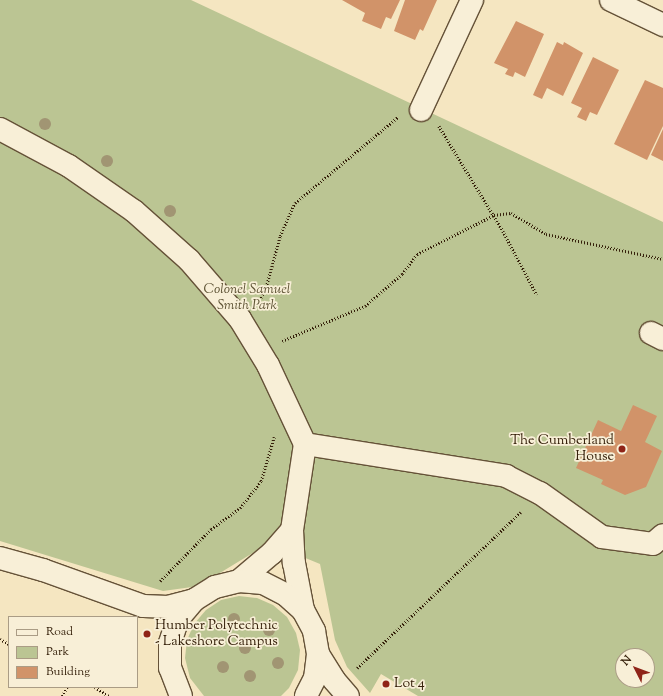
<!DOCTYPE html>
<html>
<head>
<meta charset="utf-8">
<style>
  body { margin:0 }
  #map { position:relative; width:663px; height:696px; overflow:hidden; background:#f5e6c1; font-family:"Sorts Mill Goudy",serif }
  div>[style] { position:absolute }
  .green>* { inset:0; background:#bbc593 }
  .building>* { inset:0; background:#d19369 }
  .path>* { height:2.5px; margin-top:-1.25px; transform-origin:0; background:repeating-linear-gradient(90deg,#35200a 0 1px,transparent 0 3px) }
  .roads { filter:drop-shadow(1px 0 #655238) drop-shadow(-1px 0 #655238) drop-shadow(0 1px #655238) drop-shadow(0 -1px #655238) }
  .minor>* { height:22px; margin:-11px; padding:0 11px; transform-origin:11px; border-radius:11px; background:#f8efd7 }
  .trees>* { width:12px; height:12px; margin:-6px; border-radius:50%; background:#a19573 }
  .dots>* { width:11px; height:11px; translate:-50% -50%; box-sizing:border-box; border:2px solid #f8efd7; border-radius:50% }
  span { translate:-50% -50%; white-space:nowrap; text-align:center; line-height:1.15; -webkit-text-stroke:3.5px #f8efd7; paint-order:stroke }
  .park-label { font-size:14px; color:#5d5233; font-style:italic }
  .poi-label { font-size:14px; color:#35200a }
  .right { translate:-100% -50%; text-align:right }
  .left { translate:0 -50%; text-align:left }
  .legend { position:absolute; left:8px; top:616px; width:130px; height:72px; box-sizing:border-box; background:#f8efd7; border:1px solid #aa9c85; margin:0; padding:5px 7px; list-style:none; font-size:12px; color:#35200a }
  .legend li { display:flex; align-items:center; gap:8px; height:20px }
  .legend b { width:20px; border:1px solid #aa9c85 }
  .north { position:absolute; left:615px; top:648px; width:40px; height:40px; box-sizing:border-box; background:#f8efd7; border:1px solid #aa9c85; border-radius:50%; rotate:312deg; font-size:11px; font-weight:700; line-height:16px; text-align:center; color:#35200a }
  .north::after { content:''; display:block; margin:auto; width:14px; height:18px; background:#8f2418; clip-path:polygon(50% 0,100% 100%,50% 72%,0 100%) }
</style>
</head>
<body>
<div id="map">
  <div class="green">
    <i style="clip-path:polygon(evenodd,0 0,191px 0,663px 222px,663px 696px,418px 696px,381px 674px,370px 693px,347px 667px,335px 640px,320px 564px,269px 543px,210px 579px,192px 587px,163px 591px,0 541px,0 0,623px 656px,647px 656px,647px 680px,623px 680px,623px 656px)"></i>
    <i style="clip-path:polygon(239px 596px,257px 598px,273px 605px,287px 617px,296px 633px,300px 650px,298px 670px,289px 688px,281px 696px,204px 696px,190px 678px,185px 658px,187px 640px,194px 624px,206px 610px,221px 600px)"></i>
  </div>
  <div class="building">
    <i style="clip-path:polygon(342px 0,400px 0,391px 19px,386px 17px,381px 29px,362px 21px,365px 13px)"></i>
    <i style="clip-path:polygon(405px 0,437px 0,423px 31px,420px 29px,415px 40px,394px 31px)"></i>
    <i style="clip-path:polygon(516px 21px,544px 34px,525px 77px,515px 72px,513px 77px,505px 74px,508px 69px,494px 63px)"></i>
    <i style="clip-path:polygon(557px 42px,563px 45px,564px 42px,583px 53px,563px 96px,547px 88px,542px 99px,533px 95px)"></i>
    <i style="clip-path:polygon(593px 57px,619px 70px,597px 115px,590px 112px,586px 121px,577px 117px,582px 108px,571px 103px)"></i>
    <i style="clip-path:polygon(645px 80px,663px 88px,663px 126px,647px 160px,614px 144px)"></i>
    <i style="clip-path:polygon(663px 129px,663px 161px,651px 155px)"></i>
    <i style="clip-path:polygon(633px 405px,657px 416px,645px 442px,662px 451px,646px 487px,625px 495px,601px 484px,603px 480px,576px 468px,598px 420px,621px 431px)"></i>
  </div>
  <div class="path">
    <i style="left:439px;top:126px;width:123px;rotate:58.6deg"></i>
    <i style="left:503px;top:231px;width:72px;rotate:62deg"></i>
    <i style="left:258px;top:303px;width:18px;rotate:-63deg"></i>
    <i style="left:266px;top:287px;width:53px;rotate:-74.6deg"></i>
    <i style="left:280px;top:236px;width:36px;rotate:-66deg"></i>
    <i style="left:295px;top:203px;width:134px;rotate:-39.9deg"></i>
    <i style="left:282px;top:341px;width:90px;rotate:-22.9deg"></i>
    <i style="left:365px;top:306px;width:49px;rotate:-40.9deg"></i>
    <i style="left:402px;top:274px;width:25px;rotate:-53deg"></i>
    <i style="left:417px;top:254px;width:86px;rotate:-26.9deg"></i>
    <i style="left:494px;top:215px;width:17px;rotate:-7deg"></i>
    <i style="left:511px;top:213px;width:41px;rotate:31deg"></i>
    <i style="left:546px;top:234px;width:120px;rotate:12.1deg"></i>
    <i style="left:160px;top:581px;width:73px;rotate:-45.6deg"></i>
    <i style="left:211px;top:529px;width:36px;rotate:-36deg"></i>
    <i style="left:240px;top:508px;width:34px;rotate:-52deg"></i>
    <i style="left:261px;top:481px;width:46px;rotate:-73.5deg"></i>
    <i style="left:0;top:639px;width:10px;rotate:29deg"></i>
    <i style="left:357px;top:668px;width:226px;rotate:-43.6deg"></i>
    <i style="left:95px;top:687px;width:17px;rotate:33deg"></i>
    <i style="left:62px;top:696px;width:10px;rotate:-61deg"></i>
  </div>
  <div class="roads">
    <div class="minor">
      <i style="left:611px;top:0;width:58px;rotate:25.7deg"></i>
      <i style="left:421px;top:110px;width:121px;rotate:-65.1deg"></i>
      <i style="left:0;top:129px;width:78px;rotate:28.2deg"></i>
      <i style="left:69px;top:166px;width:79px;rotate:34.7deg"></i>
      <i style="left:134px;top:211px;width:74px;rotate:41.7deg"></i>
      <i style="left:189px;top:260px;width:78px;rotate:49.2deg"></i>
      <i style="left:240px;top:319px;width:54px;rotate:58.7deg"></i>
      <i style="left:268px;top:365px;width:87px;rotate:64.9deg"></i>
      <i style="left:305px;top:444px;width:87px;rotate:98.6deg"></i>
      <i style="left:292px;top:530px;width:33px;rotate:87deg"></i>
      <i style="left:294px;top:563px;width:48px;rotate:79.2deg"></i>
      <i style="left:651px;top:333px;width:13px;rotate:27deg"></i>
      <i style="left:305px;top:444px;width:204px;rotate:9deg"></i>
      <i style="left:506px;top:476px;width:38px;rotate:27deg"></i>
      <i style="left:540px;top:493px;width:76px;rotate:35.4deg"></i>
      <i style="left:602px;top:537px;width:51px;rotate:7.8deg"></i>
      <i style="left:653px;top:544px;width:13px;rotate:-42deg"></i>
      <i style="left:0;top:558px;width:45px;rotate:15.6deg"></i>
      <i style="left:43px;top:570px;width:106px;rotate:19.8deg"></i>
      <i style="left:143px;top:606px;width:25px;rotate:2deg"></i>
      <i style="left:168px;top:607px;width:27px;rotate:-15deg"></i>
      <i style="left:239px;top:581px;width:43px;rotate:-40.3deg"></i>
      <i style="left:272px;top:553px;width:30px;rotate:-49deg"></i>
      <i style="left:318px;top:654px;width:31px;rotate:58deg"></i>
      <i style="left:334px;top:680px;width:21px;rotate:49deg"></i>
      <i style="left:181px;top:696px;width:30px;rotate:-111deg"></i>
      <i style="left:170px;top:668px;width:25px;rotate:-90deg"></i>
      <i style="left:170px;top:643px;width:25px;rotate:-72deg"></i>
      <i style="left:178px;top:619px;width:25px;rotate:-50deg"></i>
      <i style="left:194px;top:600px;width:25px;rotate:-32deg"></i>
      <i style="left:215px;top:587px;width:25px;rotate:-14deg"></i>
      <i style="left:239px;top:581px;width:24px;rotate:5deg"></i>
      <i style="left:263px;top:583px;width:25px;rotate:27deg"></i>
      <i style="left:285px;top:594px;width:24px;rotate:42deg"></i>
      <i style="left:303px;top:610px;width:24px;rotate:62deg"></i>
      <i style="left:314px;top:631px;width:23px;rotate:80deg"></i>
      <i style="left:318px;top:654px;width:24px;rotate:97deg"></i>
      <i style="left:315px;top:678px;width:20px;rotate:117deg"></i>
    </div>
  </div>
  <div class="trees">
    <i style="left:45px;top:124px"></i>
    <i style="left:107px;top:161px"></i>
    <i style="left:170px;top:211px"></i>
    <i style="left:234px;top:619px"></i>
    <i style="left:269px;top:630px"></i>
    <i style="left:245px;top:648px"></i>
    <i style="left:278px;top:663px"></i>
    <i style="left:223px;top:667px"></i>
    <i style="left:250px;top:676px"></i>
  </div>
  <div class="dots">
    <i style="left:622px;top:449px;background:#8f2418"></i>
    <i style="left:147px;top:634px;background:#8f2418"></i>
    <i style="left:386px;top:684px;background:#8f2418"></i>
  </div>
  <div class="park-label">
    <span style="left:247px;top:298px">Colonel Samuel<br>Smith Park</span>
  </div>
  <div class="poi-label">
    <span class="right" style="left:614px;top:449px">The Cumberland<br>House</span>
    <span class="left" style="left:155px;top:634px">Humber Polytechnic<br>- Lakeshore Campus</span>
    <span class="left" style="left:394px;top:684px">Lot 4</span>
  </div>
  <ul class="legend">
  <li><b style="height:5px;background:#f8efd7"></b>Road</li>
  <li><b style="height:11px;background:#bbc593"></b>Park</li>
  <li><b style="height:11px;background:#d19369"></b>Building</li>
  </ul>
  <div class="north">N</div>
</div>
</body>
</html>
